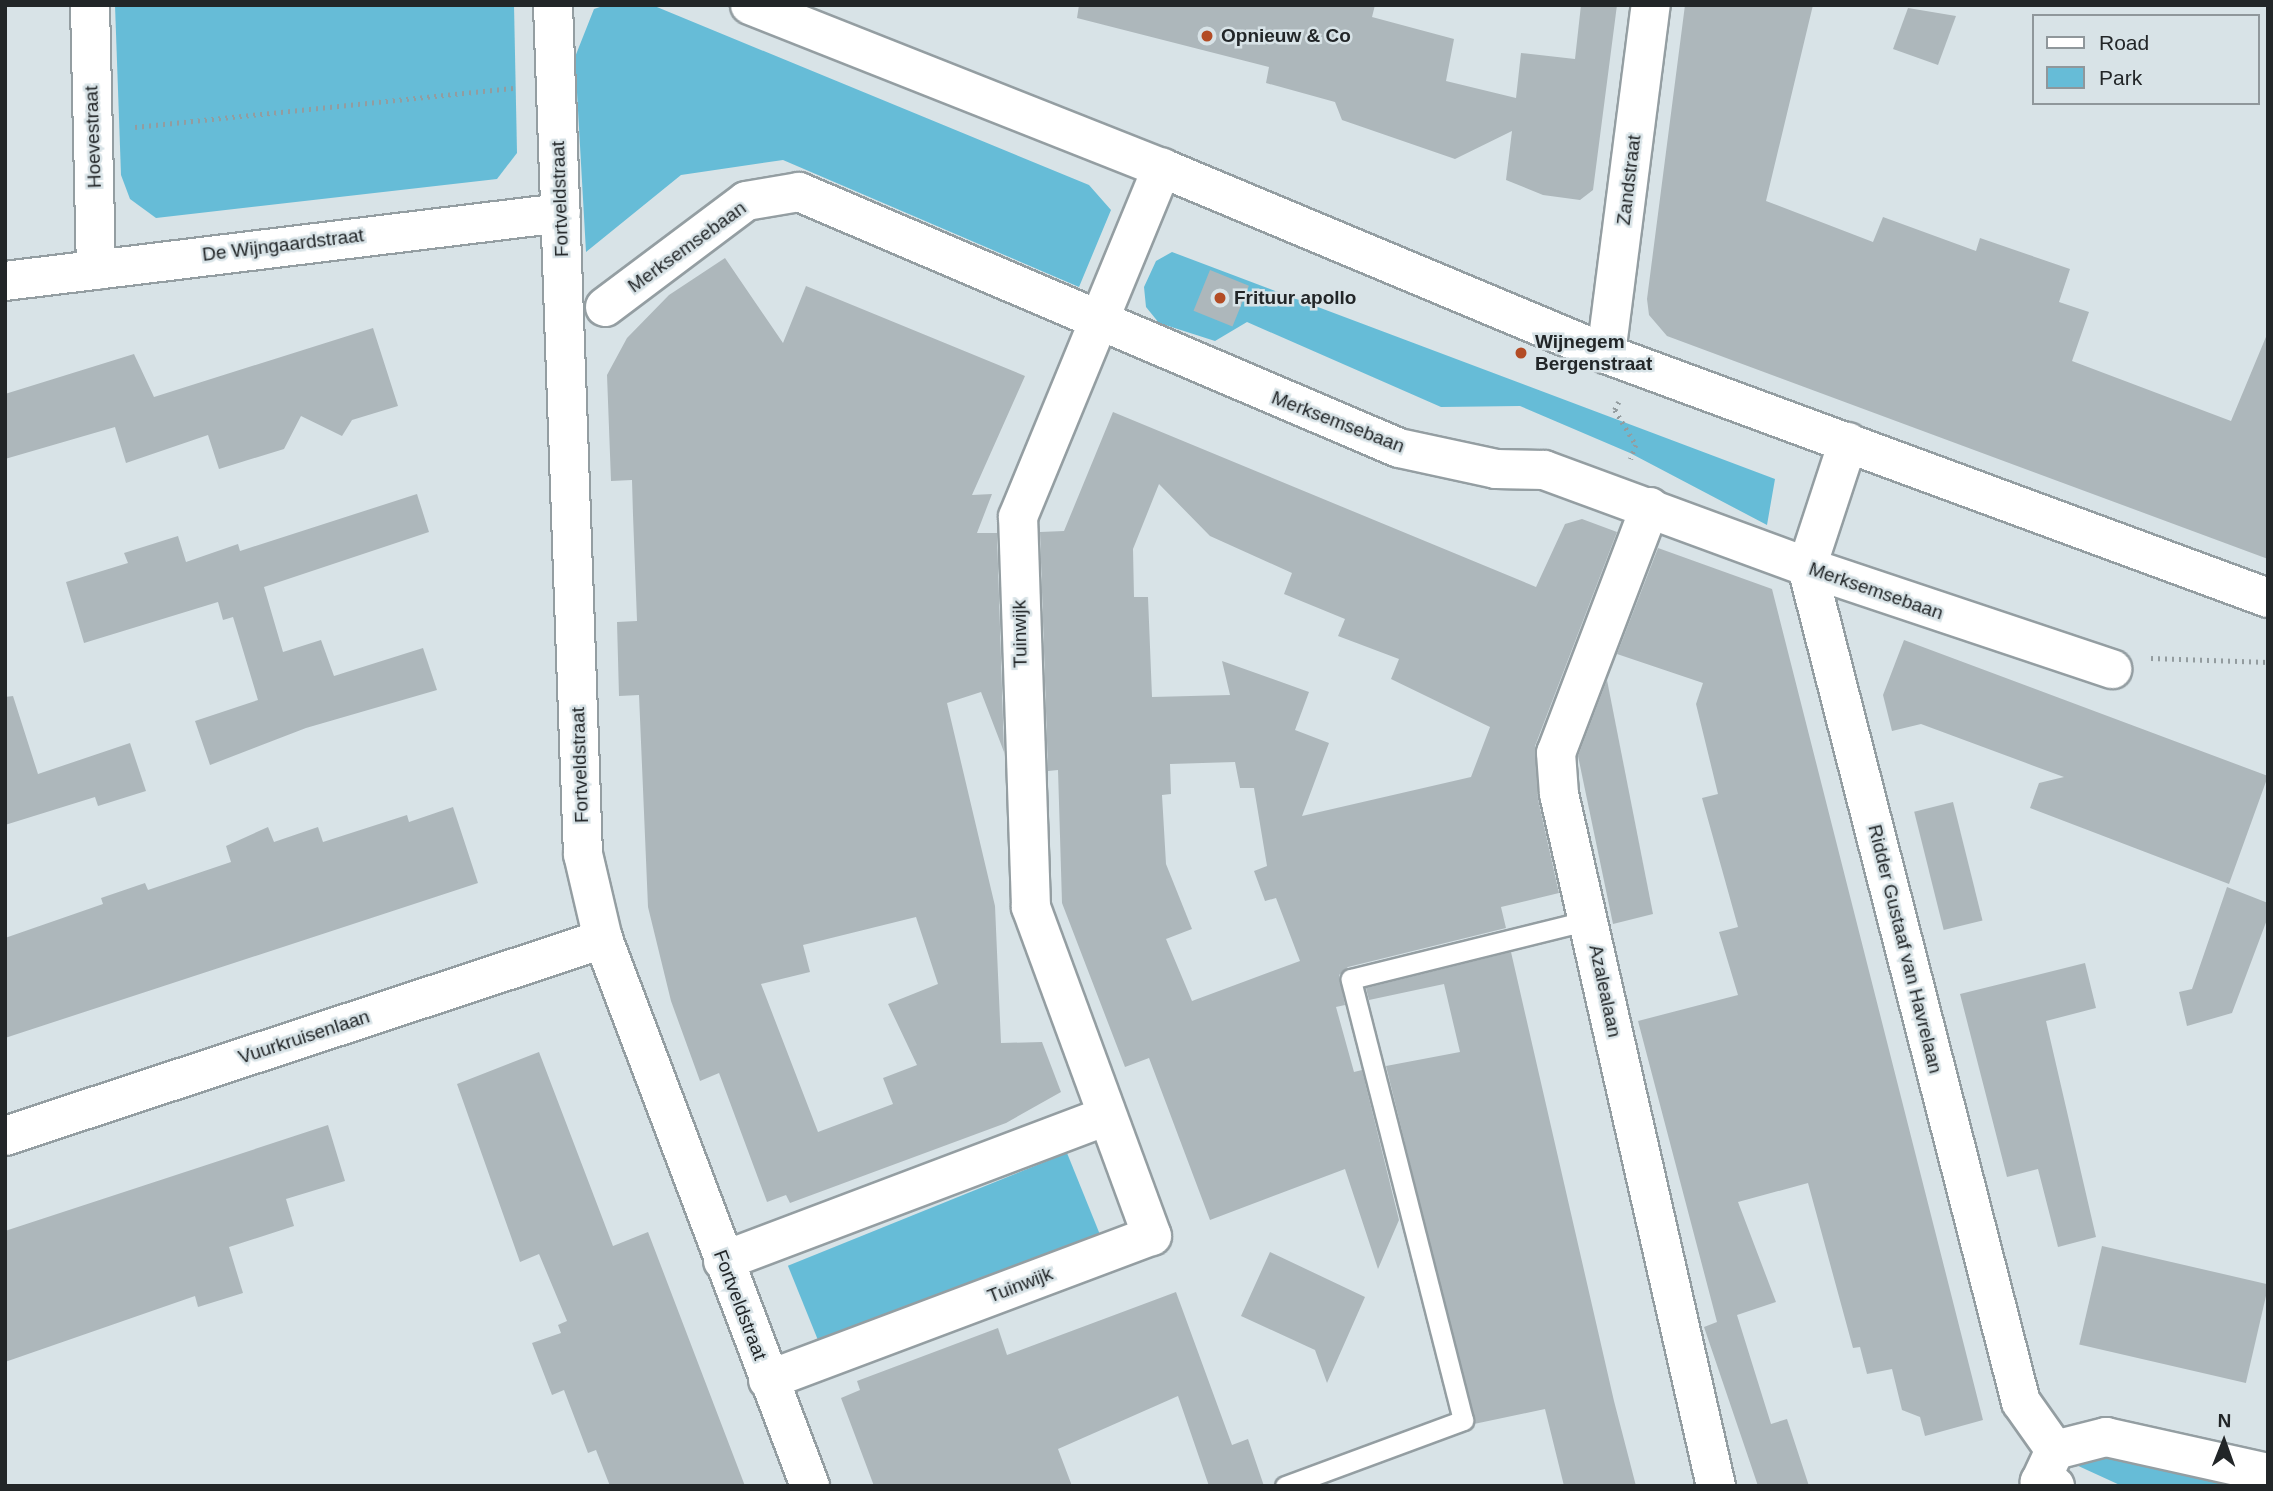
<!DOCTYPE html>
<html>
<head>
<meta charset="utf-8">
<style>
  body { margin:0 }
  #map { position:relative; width:2273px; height:1491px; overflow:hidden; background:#d8e3e7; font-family:Arial,sans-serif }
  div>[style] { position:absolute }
  .green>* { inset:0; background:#66bcd7; transform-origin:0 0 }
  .building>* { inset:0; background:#adb7bb; transform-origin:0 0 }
  .path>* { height:4.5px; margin-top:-2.25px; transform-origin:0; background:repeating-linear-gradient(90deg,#939c9f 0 2px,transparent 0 7px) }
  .roads { filter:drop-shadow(2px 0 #949ea2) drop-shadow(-2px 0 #949ea2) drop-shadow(0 2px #949ea2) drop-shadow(0 -2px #949ea2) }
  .lane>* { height:19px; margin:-9.5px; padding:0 9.5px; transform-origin:9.5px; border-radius:9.5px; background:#fff }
  .street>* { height:38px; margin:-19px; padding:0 19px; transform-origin:19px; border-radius:19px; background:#fff }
  .secondary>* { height:38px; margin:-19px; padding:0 19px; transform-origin:19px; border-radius:19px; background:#fff }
  .dots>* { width:19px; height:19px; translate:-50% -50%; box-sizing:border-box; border:4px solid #d8e3e7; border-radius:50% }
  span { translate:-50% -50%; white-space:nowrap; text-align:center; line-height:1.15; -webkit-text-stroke:5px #d8e3e7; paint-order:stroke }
  .poi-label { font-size:19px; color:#222628; font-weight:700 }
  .left { translate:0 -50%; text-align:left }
  .street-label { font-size:19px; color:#222628 }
  .frame { position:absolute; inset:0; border:7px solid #222628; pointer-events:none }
  .legend { position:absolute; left:2032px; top:14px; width:228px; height:91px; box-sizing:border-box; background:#d8e3e7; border:2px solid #8f979b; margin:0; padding:9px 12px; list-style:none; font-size:21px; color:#222628 }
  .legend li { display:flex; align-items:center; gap:14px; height:35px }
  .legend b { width:35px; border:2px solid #8f979b }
  .north { position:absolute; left:2189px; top:1407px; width:70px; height:70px; -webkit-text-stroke:5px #d8e3e7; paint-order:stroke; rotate:1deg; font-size:19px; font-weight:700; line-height:28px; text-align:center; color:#222628 }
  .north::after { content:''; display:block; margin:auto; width:24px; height:32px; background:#222628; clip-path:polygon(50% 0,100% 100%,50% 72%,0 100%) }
</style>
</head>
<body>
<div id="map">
  <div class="green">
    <i style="clip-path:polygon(115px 5px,514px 5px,517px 153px,497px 179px,156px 218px,130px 199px,121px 175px)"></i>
    <i style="clip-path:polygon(606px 5px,652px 5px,1089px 185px,1111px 210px,1079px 287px,783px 160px,681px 175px,586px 252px,575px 57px,594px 9px)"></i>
    <i style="clip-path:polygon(1172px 252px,1775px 479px,1767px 525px,1630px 453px,1520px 406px,1441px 407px,1247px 322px,1215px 341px,1159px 323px,1146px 307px,1144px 287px,1156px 261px)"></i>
    <i style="left:1067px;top:1153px;width:92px;height:301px;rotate:68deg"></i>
    <i style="clip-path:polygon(2086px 1452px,2245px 1486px,2122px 1486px,2074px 1464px)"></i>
  </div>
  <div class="building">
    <i style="clip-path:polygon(1079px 5px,1375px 5px,1372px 17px,1454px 39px,1446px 81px,1516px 98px,1521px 53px,1575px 59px,1581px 5px,1617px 5px,1593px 190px,1580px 200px,1543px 195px,1506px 180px,1512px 131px,1455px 159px,1342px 120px,1335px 102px,1266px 83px,1269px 67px,1077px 18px)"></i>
    <i style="clip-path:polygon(1685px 5px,1813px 5px,1766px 201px,1873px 242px,1883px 217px,1976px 251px,1980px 238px,2070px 269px,2059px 302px,2089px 312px,2072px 361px,2231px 421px,2268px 332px,2268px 559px,1667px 336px,1649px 315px,1647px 299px)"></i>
    <i style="clip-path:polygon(1908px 8px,1956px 16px,1938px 65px,1893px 49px)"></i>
    <i style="clip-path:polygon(evenodd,725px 258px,783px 343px,806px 286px,1025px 376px,972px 495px,992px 494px,977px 533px,997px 533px,1004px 752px,981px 692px,947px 703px,995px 906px,1001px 1043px,1042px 1042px,1061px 1092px,1006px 1123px,790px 1203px,786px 1195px,767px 1202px,719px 1073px,700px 1081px,671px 1001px,648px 907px,639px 695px,619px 696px,617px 622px,637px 621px,633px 515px,632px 480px,611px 481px,607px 375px,627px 338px,669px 295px,725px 258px,916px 917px,938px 984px,888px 1004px,917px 1065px,883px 1078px,893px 1104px,818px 1132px,761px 984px,810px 972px,803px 945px,916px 917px)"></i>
    <i style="left:1210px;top:270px;width:42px;height:44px;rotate:22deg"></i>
    <i style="clip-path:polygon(373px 328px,398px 406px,352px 420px,342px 436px,301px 416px,284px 449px,219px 469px,208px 435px,126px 463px,115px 427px,5px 459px,5px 394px,134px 354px,154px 397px)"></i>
    <i style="clip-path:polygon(evenodd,1113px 412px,1536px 587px,1565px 524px,1582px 519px,1617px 532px,1535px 746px,1538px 799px,1559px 893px,1501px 907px,1506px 928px,1348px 967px,1339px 975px,1345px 1005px,1336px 1007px,1354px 1072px,1362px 1070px,1399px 1220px,1378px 1269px,1345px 1169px,1210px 1220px,1149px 1058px,1125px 1067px,1062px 903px,1058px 770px,1048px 771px,1040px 532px,1064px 531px,1113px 412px,1159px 484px,1210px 536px,1292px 573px,1284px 594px,1345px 619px,1338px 636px,1399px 659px,1391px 679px,1490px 727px,1471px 777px,1302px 816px,1329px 743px,1295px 730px,1309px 692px,1222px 661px,1230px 695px,1152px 697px,1148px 597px,1134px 597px,1133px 549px,1159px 484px,1113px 412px,1235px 762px,1240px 788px,1254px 788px,1267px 866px,1254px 871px,1265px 901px,1276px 898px,1300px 961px,1192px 1001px,1166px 939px,1192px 929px,1166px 864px,1162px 795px,1171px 794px,1170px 764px,1235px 762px)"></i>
    <i style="clip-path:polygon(417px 494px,429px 532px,264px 587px,283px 652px,321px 640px,334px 676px,423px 648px,437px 690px,306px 728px,210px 765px,195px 721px,258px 700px,233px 617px,223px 620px,218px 602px,84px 643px,66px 582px,128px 563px,124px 553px,178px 536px,186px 562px,238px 544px,240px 551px)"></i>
    <i style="clip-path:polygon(1658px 548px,1772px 589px,1983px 1420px,1925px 1436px,1920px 1417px,1902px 1410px,1892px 1369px,1867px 1374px,1860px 1347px,1853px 1348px,1808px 1183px,1738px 1202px,1776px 1302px,1737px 1315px,1771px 1424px,1787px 1419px,1809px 1486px,1758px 1486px,1704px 1327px,1717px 1322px,1638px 1021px,1738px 995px,1719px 932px,1738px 927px,1702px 798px,1718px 794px,1696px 704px,1703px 683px,1617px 654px)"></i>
    <i style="clip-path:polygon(1904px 640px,2268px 776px,2229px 884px,2030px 808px,2039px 783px,2064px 777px,1921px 724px,1892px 731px,1883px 695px)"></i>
    <i style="clip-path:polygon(1607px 680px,1653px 914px,1613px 924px,1578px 756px)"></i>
    <i style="clip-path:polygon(13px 696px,38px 774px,130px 743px,146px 791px,98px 806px,95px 797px,5px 825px,5px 697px)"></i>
    <i style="left:1953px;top:802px;width:122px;height:40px;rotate:76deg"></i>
    <i style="clip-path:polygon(453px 807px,478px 883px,5px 1038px,5px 938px,103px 904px,101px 898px,145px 883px,148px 890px,231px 862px,226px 846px,268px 827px,274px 842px,318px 827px,323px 842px,407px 815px,409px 822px)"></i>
    <i style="clip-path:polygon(2227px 887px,2268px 903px,2268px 917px,2232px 1013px,2187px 1026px,2179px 992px,2192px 989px)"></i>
    <i style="clip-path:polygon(1511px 952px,1614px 1401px,1636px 1486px,1564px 1486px,1545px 1409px,1474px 1424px,1386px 1066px,1460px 1052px,1444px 984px,1369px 1000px,1366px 988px)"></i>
    <i style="clip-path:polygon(2085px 963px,2096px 1008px,2046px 1021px,2096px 1237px,2058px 1247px,2038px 1169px,2007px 1177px,1960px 994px)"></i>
    <i style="clip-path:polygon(539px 1052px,613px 1246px,648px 1232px,745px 1486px,610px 1486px,596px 1450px,588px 1453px,564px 1390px,552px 1395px,532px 1343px,561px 1333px,558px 1325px,567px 1321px,539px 1254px,520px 1262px,457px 1084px)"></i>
    <i style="clip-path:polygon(328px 1125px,345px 1181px,286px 1199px,294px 1226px,229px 1247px,243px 1293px,198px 1307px,195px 1296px,5px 1362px,5px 1231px)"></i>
    <i style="left:2102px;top:1246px;width:171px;height:101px;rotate:13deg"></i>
    <i style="clip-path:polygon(1270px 1252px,1365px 1297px,1327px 1383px,1315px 1350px,1241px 1316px)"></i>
    <i style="clip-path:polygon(1176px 1292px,1232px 1445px,1248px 1439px,1264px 1486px,1209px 1486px,1178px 1396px,1058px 1449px,1072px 1486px,874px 1486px,841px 1398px,860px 1390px,857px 1381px,998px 1328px,1007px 1355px)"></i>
  </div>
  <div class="path">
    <i style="left:135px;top:127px;width:380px;rotate:-5.9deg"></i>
    <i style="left:1619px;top:402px;width:9px;rotate:117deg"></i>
    <i style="left:1615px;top:410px;width:41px;rotate:59deg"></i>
    <i style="left:1636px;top:445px;width:15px;rotate:110deg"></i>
    <i style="left:2151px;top:658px;width:117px;rotate:2deg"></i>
  </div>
  <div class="roads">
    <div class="lane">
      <i style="left:1285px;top:1486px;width:190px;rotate:-20.3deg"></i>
      <i style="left:1463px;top:1420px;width:455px;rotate:-104.3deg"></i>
      <i style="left:1351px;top:979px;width:246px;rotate:-13.9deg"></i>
    </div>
    <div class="street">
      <i style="left:90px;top:5px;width:265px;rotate:88.7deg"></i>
      <i style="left:553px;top:5px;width:850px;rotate:87.98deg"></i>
      <i style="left:583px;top:854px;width:87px;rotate:76.8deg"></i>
      <i style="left:603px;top:939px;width:585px;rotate:69.27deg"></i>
      <i style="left:5px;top:281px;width:560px;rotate:-6.97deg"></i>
      <i style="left:605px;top:307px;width:176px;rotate:-36.9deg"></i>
      <i style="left:746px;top:201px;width:54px;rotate:-9.6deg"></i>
      <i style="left:799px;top:192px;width:652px;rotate:23.11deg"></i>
      <i style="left:1399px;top:448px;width:99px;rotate:12.2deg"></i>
      <i style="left:1496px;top:469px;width:48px;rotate:1.2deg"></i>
      <i style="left:1544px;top:470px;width:280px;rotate:20.2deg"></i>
      <i style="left:1807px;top:567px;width:322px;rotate:18.5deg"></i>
      <i style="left:1606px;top:354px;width:352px;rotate:-82.7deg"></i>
      <i style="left:1848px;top:442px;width:132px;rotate:108.2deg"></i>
      <i style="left:1807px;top:567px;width:862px;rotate:75.63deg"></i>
      <i style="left:2021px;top:1402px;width:59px;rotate:54.7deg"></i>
      <i style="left:1650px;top:507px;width:263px;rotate:110.9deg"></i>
      <i style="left:1556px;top:753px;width:41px;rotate:85.8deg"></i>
      <i style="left:1559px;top:794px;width:710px;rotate:77.22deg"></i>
      <i style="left:5px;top:1136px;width:630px;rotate:-18.23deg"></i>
      <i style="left:723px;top:1261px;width:410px;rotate:-20.7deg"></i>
      <i style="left:768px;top:1380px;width:410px;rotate:-20.6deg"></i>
      <i style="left:1152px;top:1236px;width:351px;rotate:-110.2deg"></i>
      <i style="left:1031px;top:907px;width:390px;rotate:-91.9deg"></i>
      <i style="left:1018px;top:517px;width:378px;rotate:-67.6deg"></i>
      <i style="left:2055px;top:1486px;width:16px;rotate:-165deg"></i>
      <i style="left:2040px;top:1482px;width:35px;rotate:-65deg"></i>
      <i style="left:2055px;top:1450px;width:53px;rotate:-14.3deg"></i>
      <i style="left:2106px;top:1437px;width:166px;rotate:12.5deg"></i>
    </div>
    <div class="secondary">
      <i style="left:750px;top:5px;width:443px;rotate:21.6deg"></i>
      <i style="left:1162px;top:168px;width:481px;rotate:22.7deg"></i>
      <i style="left:1606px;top:354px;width:706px;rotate:20.23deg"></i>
    </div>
  </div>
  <div class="dots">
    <i style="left:1207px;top:36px;background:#b34c25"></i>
    <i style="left:1220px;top:298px;background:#b34c25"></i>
    <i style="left:1521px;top:353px;background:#b34c25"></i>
  </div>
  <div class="poi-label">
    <span class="left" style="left:1221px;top:36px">Opnieuw &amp; Co</span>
    <span class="left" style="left:1234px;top:298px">Frituur apollo</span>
    <span class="left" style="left:1535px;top:353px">Wijnegem<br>Bergenstraat</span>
  </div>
  <div class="street-label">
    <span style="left:93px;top:137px;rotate:-92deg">Hoevestraat</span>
    <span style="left:1629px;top:180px;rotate:-83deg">Zandstraat</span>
    <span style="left:560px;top:199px;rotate:-92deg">Fortveldstraat</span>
    <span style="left:283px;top:245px;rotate:-7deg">De Wijngaardstraat</span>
    <span style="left:687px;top:247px;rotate:-36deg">Merksemsebaan</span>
    <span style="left:1338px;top:422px;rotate:21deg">Merksemsebaan</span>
    <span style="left:1876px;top:591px;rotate:19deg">Merksemsebaan</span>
    <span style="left:1020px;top:634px;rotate:-91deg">Tuinwijk</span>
    <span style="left:580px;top:765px;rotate:-92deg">Fortveldstraat</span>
    <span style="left:1905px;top:949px;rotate:76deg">Ridder Gustaaf van Havrelaan</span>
    <span style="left:1605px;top:991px;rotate:78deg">Azalealaan</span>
    <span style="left:304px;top:1037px;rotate:-18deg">Vuurkruisenlaan</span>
    <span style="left:1020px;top:1285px;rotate:-21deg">Tuinwijk</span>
    <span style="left:740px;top:1305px;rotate:69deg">Fortveldstraat</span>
  </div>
  <div class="frame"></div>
  <ul class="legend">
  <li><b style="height:9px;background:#fff"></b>Road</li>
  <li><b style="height:19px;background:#66bcd7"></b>Park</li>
  </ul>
  <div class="north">N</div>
</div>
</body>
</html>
